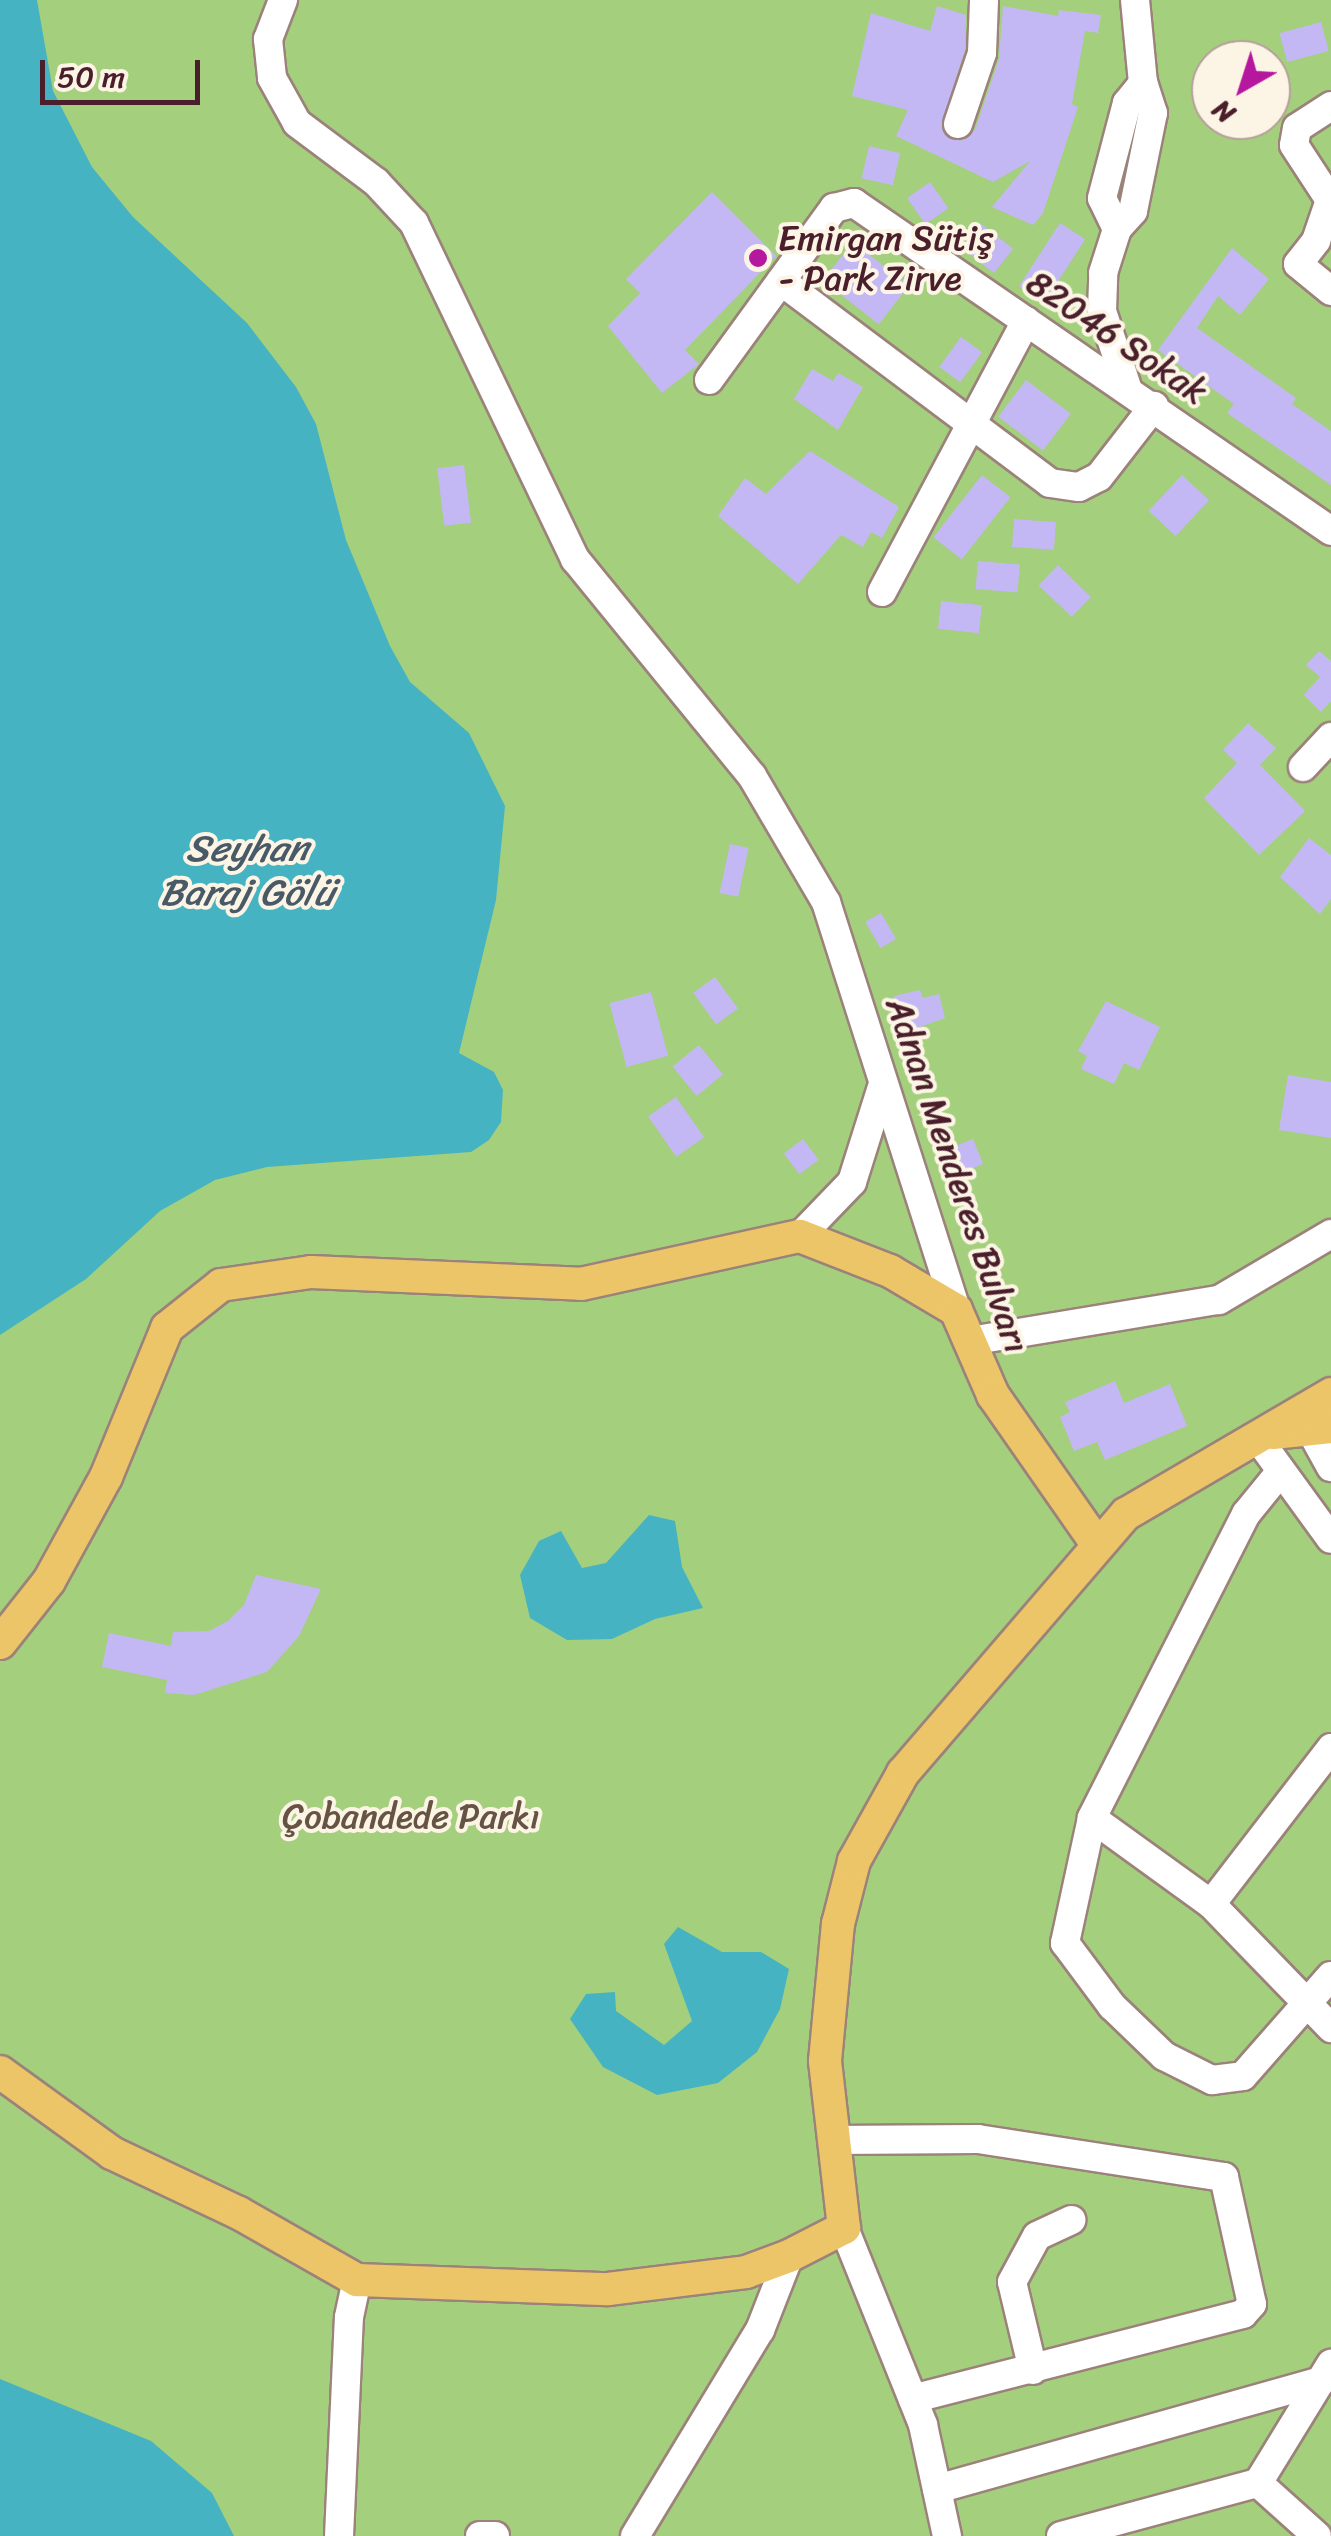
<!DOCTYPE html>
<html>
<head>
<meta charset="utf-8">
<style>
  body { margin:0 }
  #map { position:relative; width:1331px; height:2536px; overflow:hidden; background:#ece6c8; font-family:Sriracha,sans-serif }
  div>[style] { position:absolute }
  .green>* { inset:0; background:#a4cf7c }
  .water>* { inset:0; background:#46b3c2 }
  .building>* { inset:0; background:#c4b8f4; transform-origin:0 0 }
  .roads { filter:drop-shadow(2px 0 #9b827a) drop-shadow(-2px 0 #9b827a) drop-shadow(0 2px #9b827a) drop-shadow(0 -2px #9b827a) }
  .minor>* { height:28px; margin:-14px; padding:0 14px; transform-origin:14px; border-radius:14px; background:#fff }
  .major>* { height:32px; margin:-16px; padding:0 16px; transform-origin:16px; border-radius:16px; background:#edc569 }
  .dots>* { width:28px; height:28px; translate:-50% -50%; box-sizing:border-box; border:5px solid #fcf5e5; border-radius:50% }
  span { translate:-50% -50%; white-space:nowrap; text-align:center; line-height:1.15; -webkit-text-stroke:8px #fcf5e5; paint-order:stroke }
  .poi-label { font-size:35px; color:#4a1f2b }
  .left { translate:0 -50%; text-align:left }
  .street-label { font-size:35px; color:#4a1f2b }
  .park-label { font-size:35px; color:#655443 }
  .water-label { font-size:38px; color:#485a67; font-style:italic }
  .north { position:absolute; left:1191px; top:40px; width:100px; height:100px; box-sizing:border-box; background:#fcf5e5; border:2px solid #b59f9b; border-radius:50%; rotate:219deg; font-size:28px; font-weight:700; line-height:40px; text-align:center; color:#4a1f2b }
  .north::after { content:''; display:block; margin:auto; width:35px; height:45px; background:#b5179e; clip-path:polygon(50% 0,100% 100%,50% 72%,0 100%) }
  .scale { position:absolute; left:40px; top:60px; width:160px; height:45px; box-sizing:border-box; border:5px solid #4a1f2b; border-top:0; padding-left:12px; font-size:30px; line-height:35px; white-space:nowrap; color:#4a1f2b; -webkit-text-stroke:8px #fcf5e5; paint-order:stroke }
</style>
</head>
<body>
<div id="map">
  <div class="green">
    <i style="clip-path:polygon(evenodd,0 0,1331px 0,1331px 2536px,0 2536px,0 0,1211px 60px,1271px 60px,1271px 120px,1211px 120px,1211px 60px)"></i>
  </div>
  <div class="water">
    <i style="clip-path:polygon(0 0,37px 0,53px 91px,92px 167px,133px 217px,247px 323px,296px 387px,316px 424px,346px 540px,390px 646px,410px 682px,469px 733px,505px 806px,496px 900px,459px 1053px,494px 1072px,503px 1090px,501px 1122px,489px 1140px,471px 1152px,267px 1167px,215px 1180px,160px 1211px,86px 1279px,0 1335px)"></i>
    <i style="clip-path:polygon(649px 1515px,675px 1521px,682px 1567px,703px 1608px,655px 1619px,612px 1639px,567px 1640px,530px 1618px,520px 1575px,539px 1541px,561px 1531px,582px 1568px,606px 1563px)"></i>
    <i style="clip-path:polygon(678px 1927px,722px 1952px,761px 1952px,789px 1969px,780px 2009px,757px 2052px,718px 2083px,657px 2095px,603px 2067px,570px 2019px,586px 1994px,615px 1992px,616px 2011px,664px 2045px,692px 2021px,664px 1944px)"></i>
    <i style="clip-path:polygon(0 2379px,151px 2441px,212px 2493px,234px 2536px,0 2536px)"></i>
  </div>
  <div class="building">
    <i style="clip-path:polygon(937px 6px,966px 15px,965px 50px,941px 126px,960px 141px,975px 130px,999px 59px,1003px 6px,1058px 16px,1059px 10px,1101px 15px,1098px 33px,1085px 31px,1072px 104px,1078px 107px,1043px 213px,1033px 225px,992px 207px,1030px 161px,993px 182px,896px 136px,908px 110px,852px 96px,871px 13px,930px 31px)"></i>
    <i style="left:1321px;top:22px;width:30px;height:43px;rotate:75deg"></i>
    <i style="left:869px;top:146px;width:32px;height:33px;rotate:13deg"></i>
    <i style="left:930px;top:182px;width:32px;height:28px;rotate:55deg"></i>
    <i style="clip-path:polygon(712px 192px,776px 256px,685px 350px,699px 364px,662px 393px,608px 326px,640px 293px,626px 279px)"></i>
    <i style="left:980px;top:223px;width:42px;height:31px;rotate:38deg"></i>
    <i style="left:1060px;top:223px;width:30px;height:75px;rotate:33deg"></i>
    <i style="left:853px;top:242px;width:71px;height:49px;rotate:38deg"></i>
    <i style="clip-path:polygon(1232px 248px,1269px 279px,1240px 315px,1218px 296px,1197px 328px,1296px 398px,1292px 404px,1331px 431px,1331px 485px,1227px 413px,1234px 404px,1158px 350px)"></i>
    <i style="left:961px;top:337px;width:26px;height:37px;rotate:36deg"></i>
    <i style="clip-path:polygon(812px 369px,833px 381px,838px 373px,863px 387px,838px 430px,794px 399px)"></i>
    <i style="left:1026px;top:380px;width:56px;height:46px;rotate:37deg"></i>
    <i style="clip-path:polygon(810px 451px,899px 507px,882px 538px,871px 532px,863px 547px,841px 535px,798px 584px,718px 516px,745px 478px,766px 494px)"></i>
    <i style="left:464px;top:465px;width:58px;height:27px;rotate:83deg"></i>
    <i style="left:982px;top:475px;width:36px;height:79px;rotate:38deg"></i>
    <i style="left:1182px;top:475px;width:37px;height:49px;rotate:43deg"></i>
    <i style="left:1014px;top:519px;width:42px;height:28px;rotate:4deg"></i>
    <i style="left:978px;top:561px;width:42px;height:28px;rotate:5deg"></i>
    <i style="left:1058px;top:565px;width:46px;height:28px;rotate:44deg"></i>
    <i style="left:941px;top:601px;width:41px;height:28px;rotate:6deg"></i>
    <i style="clip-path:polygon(1319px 651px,1331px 661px,1331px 701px,1321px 712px,1304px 695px,1320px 677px,1306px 665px)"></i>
    <i style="clip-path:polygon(1248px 723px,1276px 748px,1260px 765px,1305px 811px,1259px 855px,1204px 798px,1237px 763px,1223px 750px)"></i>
    <i style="clip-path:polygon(1309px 838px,1331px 855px,1331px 899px,1320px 914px,1280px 877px)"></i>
    <i style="left:730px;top:844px;width:19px;height:50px;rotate:12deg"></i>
    <i style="left:881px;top:913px;width:30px;height:18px;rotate:60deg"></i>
    <i style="left:715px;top:977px;width:39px;height:27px;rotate:54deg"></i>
    <i style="clip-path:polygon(920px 990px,923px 998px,939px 994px,945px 1018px,903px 1033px,894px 996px)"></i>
    <i style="left:651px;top:992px;width:66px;height:43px;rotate:75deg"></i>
    <i style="clip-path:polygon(1106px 1001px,1160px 1027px,1139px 1070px,1124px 1063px,1114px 1084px,1081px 1069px,1087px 1056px,1078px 1051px)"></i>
    <i style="left:699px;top:1045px;width:38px;height:34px;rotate:51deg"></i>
    <i style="clip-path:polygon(1288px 1075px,1331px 1082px,1331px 1138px,1279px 1130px)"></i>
    <i style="left:676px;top:1097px;width:49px;height:34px;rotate:55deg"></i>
    <i style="left:803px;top:1139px;width:26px;height:24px;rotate:53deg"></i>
    <i style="left:973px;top:1139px;width:27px;height:22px;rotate:68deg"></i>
    <i style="clip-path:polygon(1115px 1381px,1124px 1403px,1170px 1384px,1187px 1426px,1105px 1460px,1097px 1442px,1074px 1451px,1060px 1417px,1070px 1412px,1065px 1402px)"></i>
    <i style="clip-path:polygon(256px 1575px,321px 1589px,299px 1636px,267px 1672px,194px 1695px,165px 1693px,167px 1680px,102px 1667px,109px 1633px,171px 1646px,173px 1632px,209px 1631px,228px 1621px,244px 1605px)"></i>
  </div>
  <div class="roads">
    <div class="minor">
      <i style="left:283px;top:0;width:42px;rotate:111deg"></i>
      <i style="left:268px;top:39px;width:39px;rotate:84deg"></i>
      <i style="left:272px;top:78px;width:51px;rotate:60.9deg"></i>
      <i style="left:297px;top:123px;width:99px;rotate:36.8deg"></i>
      <i style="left:376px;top:182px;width:56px;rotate:47.2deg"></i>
      <i style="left:414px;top:223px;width:373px;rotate:64.4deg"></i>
      <i style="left:575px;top:559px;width:280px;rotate:50.8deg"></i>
      <i style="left:752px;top:776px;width:146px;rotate:59.6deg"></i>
      <i style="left:826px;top:902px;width:428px;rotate:72.3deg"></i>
      <i style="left:1331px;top:106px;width:40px;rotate:147.1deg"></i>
      <i style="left:1297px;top:128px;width:17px;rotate:100deg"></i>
      <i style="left:1294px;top:145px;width:66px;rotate:56.8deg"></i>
      <i style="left:1330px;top:200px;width:43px;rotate:108.9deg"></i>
      <i style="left:1316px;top:241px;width:29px;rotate:128deg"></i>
      <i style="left:1298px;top:264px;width:43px;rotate:39.3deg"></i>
      <i style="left:958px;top:124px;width:75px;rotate:-71.3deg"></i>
      <i style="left:982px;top:53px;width:53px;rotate:-87.8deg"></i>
      <i style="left:1117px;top:229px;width:34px;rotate:-116deg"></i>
      <i style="left:1102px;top:198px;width:98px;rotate:-75.3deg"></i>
      <i style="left:1127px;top:103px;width:26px;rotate:-51deg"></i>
      <i style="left:781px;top:281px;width:336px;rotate:36.9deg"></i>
      <i style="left:1050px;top:483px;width:29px;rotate:8deg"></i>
      <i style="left:1079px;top:487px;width:22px;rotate:-27deg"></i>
      <i style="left:1099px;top:477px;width:90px;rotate:-52.2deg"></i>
      <i style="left:709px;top:380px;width:213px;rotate:-54deg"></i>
      <i style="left:834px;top:208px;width:21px;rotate:-14deg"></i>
      <i style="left:854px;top:203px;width:579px;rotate:34.51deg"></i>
      <i style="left:1127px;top:387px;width:80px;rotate:-108.2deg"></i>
      <i style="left:1102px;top:311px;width:38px;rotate:-88deg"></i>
      <i style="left:1103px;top:273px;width:46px;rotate:-72.3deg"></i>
      <i style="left:1117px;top:229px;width:24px;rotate:-48deg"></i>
      <i style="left:1133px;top:211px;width:100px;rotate:-78.5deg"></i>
      <i style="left:1153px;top:113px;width:32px;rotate:-108deg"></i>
      <i style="left:1143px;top:83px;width:83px;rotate:-95.5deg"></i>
      <i style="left:882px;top:592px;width:307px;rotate:-62deg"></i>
      <i style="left:1303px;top:767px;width:41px;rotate:-47deg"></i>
      <i style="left:800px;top:1236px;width:75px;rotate:-46.1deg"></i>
      <i style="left:852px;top:1182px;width:100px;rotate:-72.5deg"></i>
      <i style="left:970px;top:1341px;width:252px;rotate:-9.4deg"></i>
      <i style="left:1219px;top:1300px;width:130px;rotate:-30.5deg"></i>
      <i style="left:1312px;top:1433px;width:39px;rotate:61deg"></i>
      <i style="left:1259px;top:1440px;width:122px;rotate:54deg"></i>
      <i style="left:1281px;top:1471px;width:55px;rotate:129.1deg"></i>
      <i style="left:1246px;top:1514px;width:341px;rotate:116.9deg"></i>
      <i style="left:1092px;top:1818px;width:128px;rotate:102.2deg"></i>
      <i style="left:1065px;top:1943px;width:79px;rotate:53.3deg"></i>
      <i style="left:1112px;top:2006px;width:72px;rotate:43.9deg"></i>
      <i style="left:1164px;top:2056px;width:54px;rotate:26.6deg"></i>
      <i style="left:1212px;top:2080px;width:31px;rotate:-7deg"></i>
      <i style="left:1243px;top:2076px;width:133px;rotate:-48.7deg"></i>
      <i style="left:1092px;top:1818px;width:147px;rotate:35.9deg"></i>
      <i style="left:1211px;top:1904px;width:173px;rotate:45.9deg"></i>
      <i style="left:1211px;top:1904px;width:197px;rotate:-52.4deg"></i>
      <i style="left:833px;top:2140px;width:145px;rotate:-0.4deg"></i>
      <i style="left:978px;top:2139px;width:249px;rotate:8.8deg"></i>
      <i style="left:1224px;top:2177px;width:130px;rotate:77.6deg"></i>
      <i style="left:1252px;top:2304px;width:13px;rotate:132deg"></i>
      <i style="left:1243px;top:2314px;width:341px;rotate:165.6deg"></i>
      <i style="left:844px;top:2228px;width:212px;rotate:68.1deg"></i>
      <i style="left:923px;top:2425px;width:114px;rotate:77.8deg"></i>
      <i style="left:1033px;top:2370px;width:90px;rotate:-103.4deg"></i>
      <i style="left:1012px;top:2282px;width:52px;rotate:-61.5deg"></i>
      <i style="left:1037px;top:2236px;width:38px;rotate:-25deg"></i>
      <i style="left:1258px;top:2483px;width:79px;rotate:41.9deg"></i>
      <i style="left:937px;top:2489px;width:399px;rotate:-15.7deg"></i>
      <i style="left:339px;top:2536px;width:219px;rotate:-87.4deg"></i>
      <i style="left:349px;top:2317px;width:38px;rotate:-78deg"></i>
      <i style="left:480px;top:2536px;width:15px"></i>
      <i style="left:635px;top:2536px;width:241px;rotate:-58.8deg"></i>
      <i style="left:760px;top:2330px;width:79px;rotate:-68.6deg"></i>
      <i style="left:1061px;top:2536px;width:204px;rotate:-15.1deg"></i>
      <i style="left:1258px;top:2483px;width:140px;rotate:-58.5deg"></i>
    </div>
    <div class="major">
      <i style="left:1273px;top:1433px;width:58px;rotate:-5.9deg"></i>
      <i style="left:0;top:1643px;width:79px;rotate:-51.7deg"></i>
      <i style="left:49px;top:1581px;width:119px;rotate:-61.3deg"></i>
      <i style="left:106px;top:1477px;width:161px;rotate:-67.7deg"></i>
      <i style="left:167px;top:1328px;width:69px;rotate:-38.5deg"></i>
      <i style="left:221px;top:1285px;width:91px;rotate:-8.2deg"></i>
      <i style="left:311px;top:1272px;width:270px;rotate:2.5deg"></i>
      <i style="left:581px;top:1284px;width:224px;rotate:-12.4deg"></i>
      <i style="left:800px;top:1236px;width:97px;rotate:21.3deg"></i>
      <i style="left:890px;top:1271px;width:77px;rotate:30.6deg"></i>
      <i style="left:956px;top:1310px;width:93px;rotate:66.5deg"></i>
      <i style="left:993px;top:1395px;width:182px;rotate:55.1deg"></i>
      <i style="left:0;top:2072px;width:138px;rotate:35.9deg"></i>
      <i style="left:112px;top:2153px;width:140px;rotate:25.3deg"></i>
      <i style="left:239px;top:2213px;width:136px;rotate:29.6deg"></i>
      <i style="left:357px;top:2280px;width:251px;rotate:2.1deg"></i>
      <i style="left:608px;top:2289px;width:139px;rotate:-7deg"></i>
      <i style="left:746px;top:2272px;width:46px;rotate:-20.4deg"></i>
      <i style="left:789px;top:2256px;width:62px;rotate:-27deg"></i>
      <i style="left:844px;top:2228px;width:168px;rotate:-96.5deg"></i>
      <i style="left:825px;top:2061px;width:138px;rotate:-84.6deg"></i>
      <i style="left:838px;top:1924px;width:65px;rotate:-75.7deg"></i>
      <i style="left:854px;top:1861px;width:101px;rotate:-60.9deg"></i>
      <i style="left:903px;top:1773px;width:342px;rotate:-49.3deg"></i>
      <i style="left:1126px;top:1514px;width:238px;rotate:-30.3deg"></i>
    </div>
  </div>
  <div class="dots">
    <i style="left:758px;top:258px;background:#b5179e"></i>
  </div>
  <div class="poi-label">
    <span class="left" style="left:778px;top:258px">Emirgan Sütiş<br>- Park Zirve</span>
  </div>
  <div class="street-label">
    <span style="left:1117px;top:337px;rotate:34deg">82046 Sokak</span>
    <span style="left:958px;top:1175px;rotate:71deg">Adnan Menderes Bulvarı</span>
  </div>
  <div class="park-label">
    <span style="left:411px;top:1816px">Çobandede Parkı</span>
  </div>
  <div class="water-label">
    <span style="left:247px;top:871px">Seyhan<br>Baraj Gölü</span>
  </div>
  <div class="north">N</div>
  <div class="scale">50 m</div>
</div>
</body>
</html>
